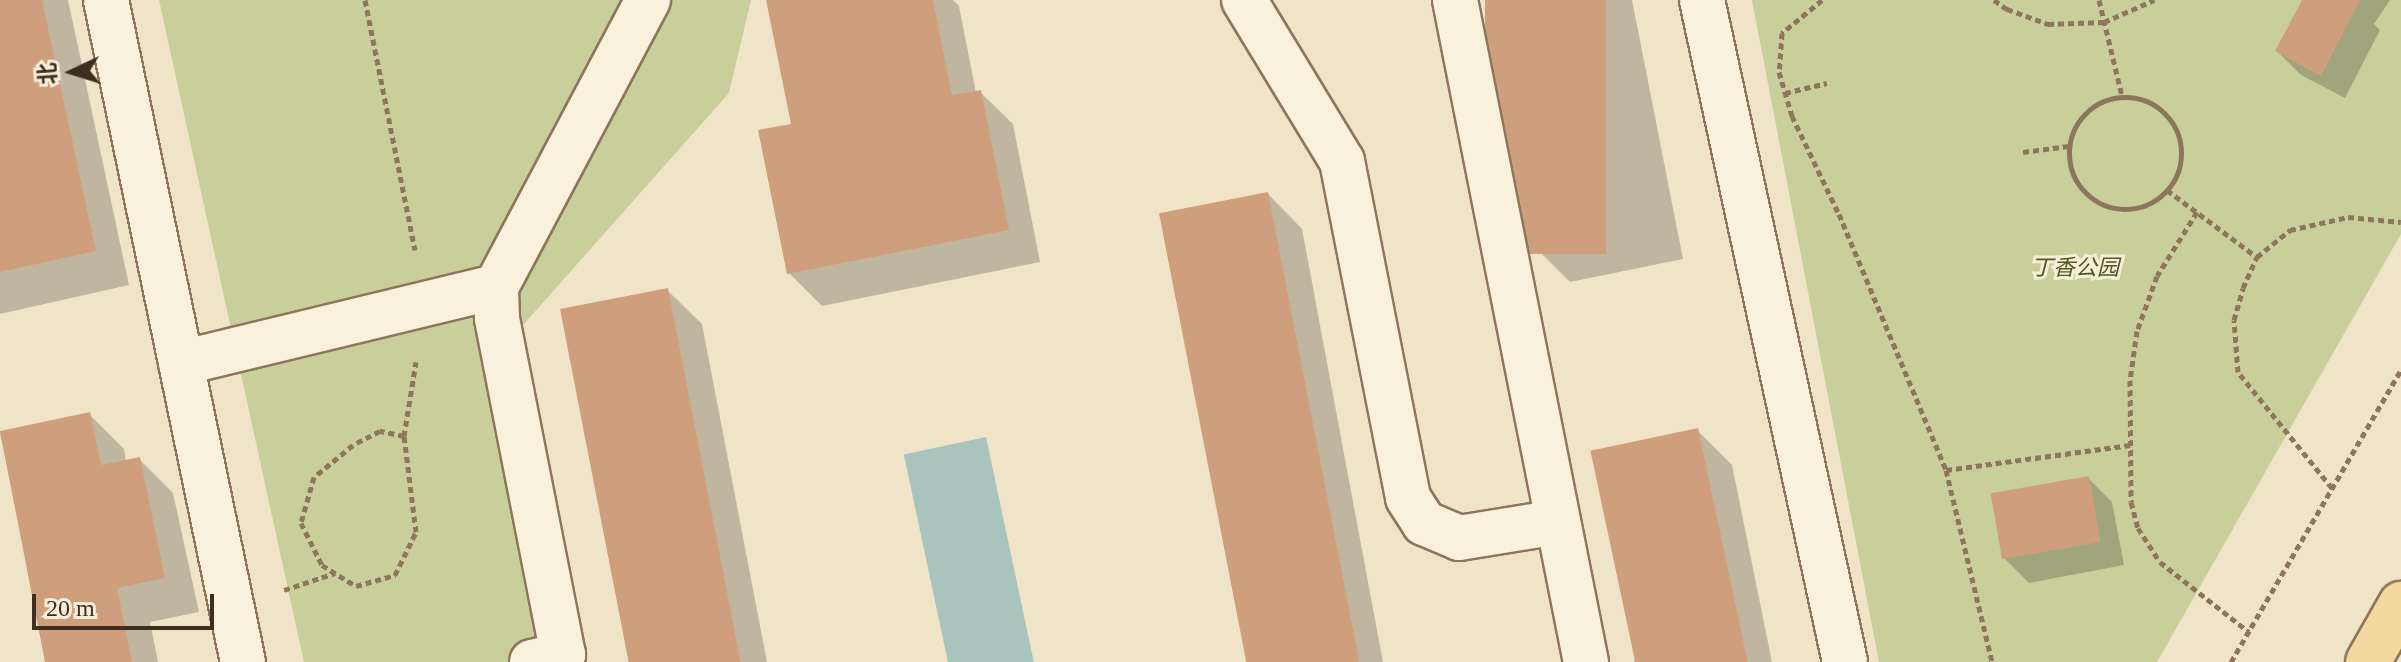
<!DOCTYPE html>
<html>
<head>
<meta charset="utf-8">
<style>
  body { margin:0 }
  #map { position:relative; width:2401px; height:662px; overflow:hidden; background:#f0e4c8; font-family:"Times New Roman","Noto Sans SC",serif }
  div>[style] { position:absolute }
  .green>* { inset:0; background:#c9cf9b }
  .water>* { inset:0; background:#a9c4bc; transform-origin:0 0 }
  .shadow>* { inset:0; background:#0003 }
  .building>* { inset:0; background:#cf9f7d; transform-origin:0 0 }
  .path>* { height:5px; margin-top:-2.5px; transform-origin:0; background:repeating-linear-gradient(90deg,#8d765c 0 6px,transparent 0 10px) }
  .path>.ring { margin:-2.5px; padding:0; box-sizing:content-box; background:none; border:5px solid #8d765c; border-radius:50% }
  .roads { filter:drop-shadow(2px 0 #8d765c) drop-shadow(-2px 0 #8d765c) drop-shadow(0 2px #8d765c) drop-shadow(0 -2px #8d765c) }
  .minor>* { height:44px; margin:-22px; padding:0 22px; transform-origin:22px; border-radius:22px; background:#faf1dc }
  .major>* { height:44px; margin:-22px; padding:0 22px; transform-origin:22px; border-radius:22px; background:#f3d9a0 }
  span { translate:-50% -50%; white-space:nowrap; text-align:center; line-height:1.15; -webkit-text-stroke:6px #f7eed8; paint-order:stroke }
  .park-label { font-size:22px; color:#4d5a26; font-style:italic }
  .north { position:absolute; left:32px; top:32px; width:80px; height:80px; -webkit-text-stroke:6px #f7eed8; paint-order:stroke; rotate:266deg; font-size:22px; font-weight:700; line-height:32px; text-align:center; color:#3d2e20 }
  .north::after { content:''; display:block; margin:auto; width:28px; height:36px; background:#3d2e20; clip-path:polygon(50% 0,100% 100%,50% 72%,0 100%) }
  .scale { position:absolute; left:32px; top:594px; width:182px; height:36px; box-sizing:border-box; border:4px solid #3d2e20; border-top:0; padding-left:10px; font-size:24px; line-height:28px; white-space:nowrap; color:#3d2e20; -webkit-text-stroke:6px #f7eed8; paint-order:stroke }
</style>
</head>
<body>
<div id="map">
  <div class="green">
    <i style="clip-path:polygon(159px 0,751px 0,729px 93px,516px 333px,581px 662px,304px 662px)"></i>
    <i style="clip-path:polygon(1752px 0,2401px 0,2401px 234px,2157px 662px,1879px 662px)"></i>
  </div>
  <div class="water">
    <i style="left:986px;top:437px;width:230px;height:84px;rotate:78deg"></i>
  </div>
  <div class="shadow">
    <i style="clip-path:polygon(0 0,68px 0,129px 285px,0 314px)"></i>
    <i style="clip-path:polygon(796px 0,953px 0,959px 6px,976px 93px,980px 92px,1013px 124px,1040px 262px,822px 306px,789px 273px)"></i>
    <i style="clip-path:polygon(1487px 0,1632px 0,1683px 259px,1570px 282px,1536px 248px)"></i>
    <i style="clip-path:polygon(2304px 0,2390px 0,2374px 24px,2380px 30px,2345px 98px,2301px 75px,2277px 51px)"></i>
    <i style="clip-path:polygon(1268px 194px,1302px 229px,1383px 662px,1247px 662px)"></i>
    <i style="clip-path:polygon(667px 290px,702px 324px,767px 662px,630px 662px)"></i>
    <i style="clip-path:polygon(90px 415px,124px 449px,126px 462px,139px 459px,173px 493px,199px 612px,150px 622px,158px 662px,47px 662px,0 433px)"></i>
    <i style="clip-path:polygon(1698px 431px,1732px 465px,1772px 662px,1634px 662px)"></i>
    <i style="clip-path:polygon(2088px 478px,2112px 502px,2124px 565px,2029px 583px,2005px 559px)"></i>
  </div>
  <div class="building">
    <i style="clip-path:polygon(0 0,42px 0,96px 251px,0 272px)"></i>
    <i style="clip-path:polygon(766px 0,933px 0,952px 95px,981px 90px,1009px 230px,787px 274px,758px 130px,791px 124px)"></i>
    <i style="left:1485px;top:0;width:121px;height:254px"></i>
    <i style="clip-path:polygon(2302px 0,2360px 0,2321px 76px,2275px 51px)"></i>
    <i style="left:1268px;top:192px;width:478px;height:111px;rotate:79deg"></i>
    <i style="left:668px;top:288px;width:381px;height:110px;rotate:79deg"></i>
    <i style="clip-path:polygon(90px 412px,101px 465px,140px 457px,165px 578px,117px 588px,132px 662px,45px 662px,0 431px)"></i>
    <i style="left:1698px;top:428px;width:239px;height:110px;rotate:78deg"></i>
    <i style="left:2089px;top:476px;width:67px;height:100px;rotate:80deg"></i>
  </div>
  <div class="path">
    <i style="left:365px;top:0;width:255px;rotate:78.7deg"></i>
    <i style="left:1822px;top:0;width:52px;rotate:140.5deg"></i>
    <i style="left:1782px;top:33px;width:39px;rotate:94deg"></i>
    <i style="left:1779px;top:72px;width:46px;rotate:73.5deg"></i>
    <i style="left:1792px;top:116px;width:109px;rotate:64.4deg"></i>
    <i style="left:1839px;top:214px;width:277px;rotate:67.3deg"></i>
    <i style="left:1946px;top:470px;width:197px;rotate:76.5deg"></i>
    <i style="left:1994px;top:0;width:16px;rotate:35deg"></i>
    <i style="left:2007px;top:9px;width:44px;rotate:20.1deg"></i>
    <i style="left:2048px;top:24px;width:56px;rotate:-2deg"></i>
    <i style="left:2104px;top:22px;width:55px;rotate:-23.7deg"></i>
    <i style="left:2099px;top:0;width:99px;rotate:76.5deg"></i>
    <i style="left:1785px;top:93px;width:43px;rotate:-13.4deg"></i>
    <i class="ring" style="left:2069px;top:97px;width:107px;height:107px"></i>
    <i style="left:2023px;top:152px;width:46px;rotate:-7.4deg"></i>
    <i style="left:2167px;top:190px;width:112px;rotate:36.7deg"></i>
    <i style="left:2197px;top:212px;width:75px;rotate:122deg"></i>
    <i style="left:2157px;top:276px;width:59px;rotate:110deg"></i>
    <i style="left:2137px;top:331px;width:49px;rotate:98.1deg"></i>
    <i style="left:2130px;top:380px;width:122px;rotate:89.5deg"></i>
    <i style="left:2131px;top:502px;width:27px;rotate:75deg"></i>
    <i style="left:2138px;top:528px;width:40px;rotate:57.1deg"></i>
    <i style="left:2160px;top:562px;width:113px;rotate:38.2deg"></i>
    <i style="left:404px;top:436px;width:25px;rotate:-168deg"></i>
    <i style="left:380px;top:431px;width:30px;rotate:153deg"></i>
    <i style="left:353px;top:445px;width:50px;rotate:140.6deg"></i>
    <i style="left:314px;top:477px;width:48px;rotate:105.8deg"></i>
    <i style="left:301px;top:523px;width:47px;rotate:63.4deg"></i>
    <i style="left:322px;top:565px;width:40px;rotate:32deg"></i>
    <i style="left:356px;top:586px;width:41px;rotate:-15.8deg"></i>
    <i style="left:395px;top:575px;width:48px;rotate:-64deg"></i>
    <i style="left:416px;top:532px;width:97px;rotate:-97.1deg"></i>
    <i style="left:404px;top:436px;width:75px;rotate:-80.8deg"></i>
    <i style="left:1946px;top:470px;width:186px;rotate:-7.7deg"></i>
    <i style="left:2332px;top:488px;width:149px;rotate:-129deg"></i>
    <i style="left:2238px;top:372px;width:52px;rotate:-94.4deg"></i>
    <i style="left:2234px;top:320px;width:33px;rotate:-74deg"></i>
    <i style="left:2243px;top:288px;width:34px;rotate:-66deg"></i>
    <i style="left:2257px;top:257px;width:43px;rotate:-39.3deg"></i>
    <i style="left:2290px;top:230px;width:59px;rotate:-12.6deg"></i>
    <i style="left:2348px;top:217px;width:53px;rotate:5.4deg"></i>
    <i style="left:284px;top:590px;width:54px;rotate:-18.4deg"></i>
    <i style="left:2231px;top:662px;width:338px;rotate:-59.8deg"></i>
  </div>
  <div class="roads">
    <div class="minor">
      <i style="left:106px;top:0;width:676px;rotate:78.31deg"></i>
      <i style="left:1244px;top:0;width:188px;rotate:58.7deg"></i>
      <i style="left:1342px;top:161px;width:343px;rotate:78.9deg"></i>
      <i style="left:1408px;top:498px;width:30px;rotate:57deg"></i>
      <i style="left:1424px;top:523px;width:38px;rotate:23deg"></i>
      <i style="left:1459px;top:538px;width:100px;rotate:-9.2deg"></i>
      <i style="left:1455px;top:0;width:675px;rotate:78.81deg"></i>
      <i style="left:1702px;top:0;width:677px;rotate:77.81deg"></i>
      <i style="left:181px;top:363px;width:324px;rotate:-13.6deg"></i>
      <i style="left:532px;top:662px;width:32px;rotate:-13deg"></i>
      <i style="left:563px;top:655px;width:343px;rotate:-101.1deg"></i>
      <i style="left:497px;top:318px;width:31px;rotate:-92deg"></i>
      <i style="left:496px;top:287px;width:325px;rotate:-62.1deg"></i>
    </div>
    <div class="major">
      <i style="left:2368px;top:662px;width:67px;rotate:-60.4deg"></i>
    </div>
  </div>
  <div class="park-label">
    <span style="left:2075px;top:268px">丁香公园</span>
  </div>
  <div class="north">北</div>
  <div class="scale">20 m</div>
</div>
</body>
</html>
